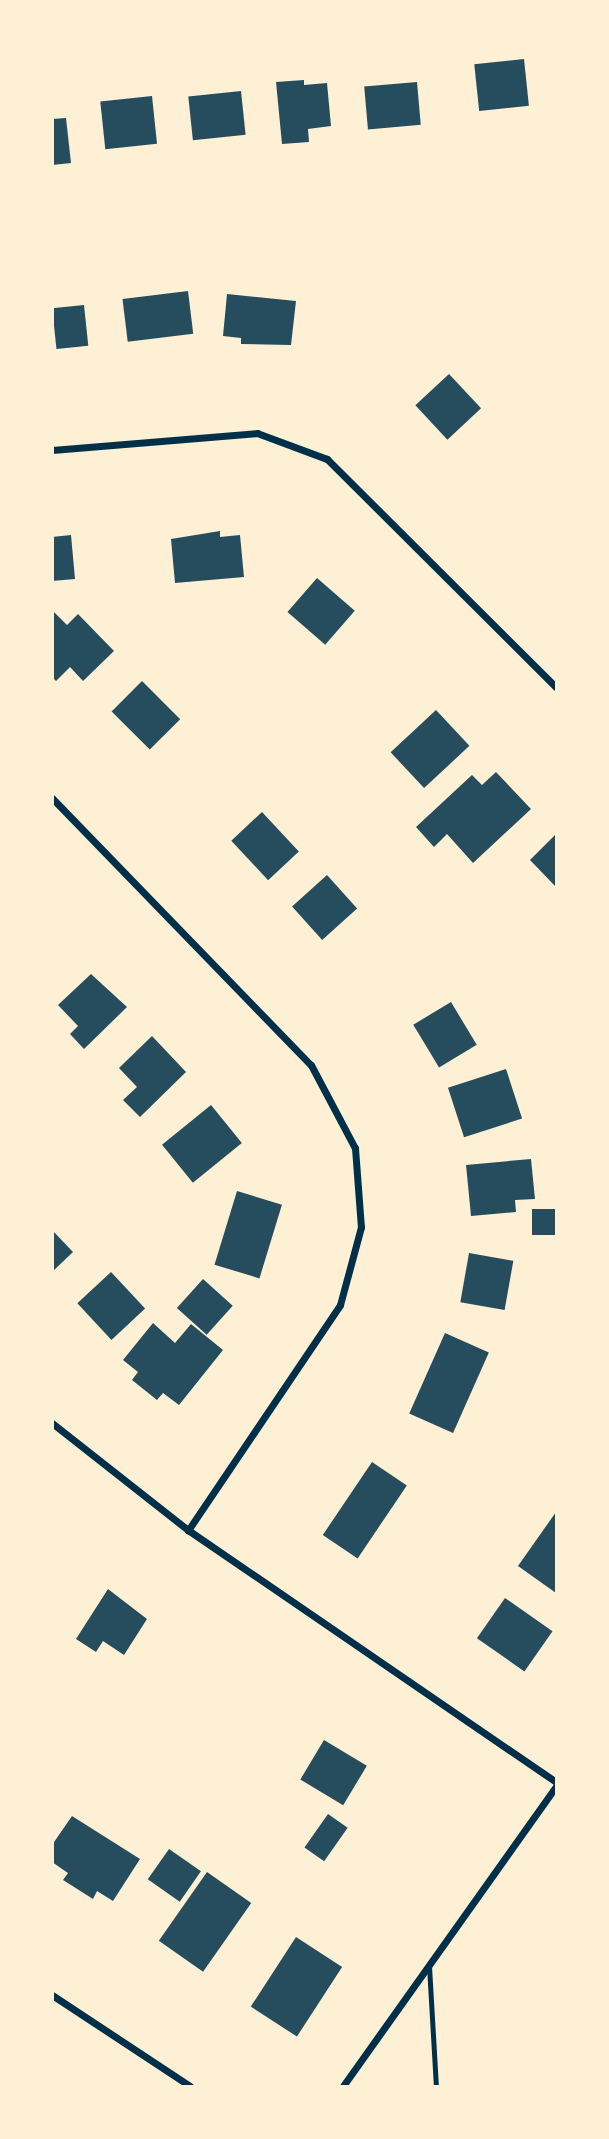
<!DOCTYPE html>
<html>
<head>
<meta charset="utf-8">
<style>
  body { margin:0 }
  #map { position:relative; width:609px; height:2139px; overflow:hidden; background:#fdf0d5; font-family:Merriweather,serif }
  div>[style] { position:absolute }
  .building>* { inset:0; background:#264d5e; transform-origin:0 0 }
  .service>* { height:5px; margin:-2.5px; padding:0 2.5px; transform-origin:2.5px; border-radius:2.5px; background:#003049 }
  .minor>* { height:7px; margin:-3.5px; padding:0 3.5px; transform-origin:3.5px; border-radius:3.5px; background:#003049 }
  span { translate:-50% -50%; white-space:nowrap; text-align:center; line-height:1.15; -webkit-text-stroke:5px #fdf0d5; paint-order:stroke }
  .frame { position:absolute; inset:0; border:54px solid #fdf0d5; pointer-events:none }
</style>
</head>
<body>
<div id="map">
  <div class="building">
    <i style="left:524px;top:59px;width:47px;height:50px;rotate:84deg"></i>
    <i style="clip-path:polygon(304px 80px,304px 85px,327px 83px,331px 126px,308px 129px,309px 142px,282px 144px,276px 82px)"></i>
    <i style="left:417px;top:82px;width:43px;height:53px;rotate:85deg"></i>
    <i style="left:241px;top:91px;width:44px;height:53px;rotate:84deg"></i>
    <i style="left:152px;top:96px;width:48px;height:52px;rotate:84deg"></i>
    <i style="clip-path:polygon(66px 118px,71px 163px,52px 165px,52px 119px)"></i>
    <i style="left:188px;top:291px;width:43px;height:66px;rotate:83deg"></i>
    <i style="clip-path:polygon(227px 294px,296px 301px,291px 345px,241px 344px,241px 338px,223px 336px)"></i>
    <i style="left:84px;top:305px;width:41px;height:32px;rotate:84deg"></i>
    <i style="left:449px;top:374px;width:47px;height:46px;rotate:47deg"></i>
    <i style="clip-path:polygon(220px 531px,220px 537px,240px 535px,244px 577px,175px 583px,171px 539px)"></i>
    <i style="clip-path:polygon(71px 535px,75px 579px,52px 581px,52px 537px)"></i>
    <i style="left:317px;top:578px;width:50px;height:45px;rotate:41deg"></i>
    <i style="clip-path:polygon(52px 610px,67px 625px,78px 614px,114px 651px,83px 681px,70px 667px,56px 681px,52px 677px)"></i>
    <i style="left:142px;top:681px;width:54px;height:43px;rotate:45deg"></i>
    <i style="left:436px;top:710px;width:49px;height:62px;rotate:47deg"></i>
    <i style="clip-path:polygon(496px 772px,531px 809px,473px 863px,447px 834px,434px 847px,416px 827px,472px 775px,482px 785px)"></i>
    <i style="left:262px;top:812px;width:54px;height:42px;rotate:47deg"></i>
    <i style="clip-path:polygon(556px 834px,556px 887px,530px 860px)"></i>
    <i style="left:327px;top:875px;width:45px;height:47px;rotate:48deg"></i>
    <i style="clip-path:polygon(91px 974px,127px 1007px,84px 1049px,70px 1034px,78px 1026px,58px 1005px)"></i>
    <i style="left:451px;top:1002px;width:50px;height:44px;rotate:59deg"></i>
    <i style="clip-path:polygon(152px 1036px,186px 1072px,140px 1117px,123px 1100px,137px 1087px,119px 1068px)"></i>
    <i style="left:506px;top:1069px;width:52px;height:61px;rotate:72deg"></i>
    <i style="left:211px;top:1105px;width:49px;height:63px;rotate:51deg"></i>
    <i style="clip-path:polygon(531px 1159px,535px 1199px,515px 1200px,516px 1212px,471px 1216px,466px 1165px)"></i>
    <i style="left:237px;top:1191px;width:47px;height:77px;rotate:17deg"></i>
    <i style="left:556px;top:1209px;width:26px;height:24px;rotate:90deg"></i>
    <i style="clip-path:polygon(52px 1230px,73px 1252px,52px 1272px)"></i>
    <i style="left:469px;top:1253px;width:45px;height:50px;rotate:10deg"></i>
    <i style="left:111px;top:1272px;width:50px;height:46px;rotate:47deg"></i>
    <i style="left:203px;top:1279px;width:40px;height:39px;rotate:42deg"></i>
    <i style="clip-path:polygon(153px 1323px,175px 1343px,191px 1324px,223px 1350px,179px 1405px,163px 1393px,157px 1400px,132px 1380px,138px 1372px,123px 1360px)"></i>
    <i style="left:445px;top:1333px;width:48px;height:88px;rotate:24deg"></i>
    <i style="left:372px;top:1462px;width:42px;height:88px;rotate:34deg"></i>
    <i style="clip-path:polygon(556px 1512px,556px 1593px,518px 1566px)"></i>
    <i style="clip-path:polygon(108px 1589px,147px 1619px,124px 1655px,103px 1641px,96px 1652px,76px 1639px)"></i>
    <i style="left:505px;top:1598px;width:58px;height:49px;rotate:35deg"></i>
    <i style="left:324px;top:1740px;width:50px;height:46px;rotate:31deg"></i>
    <i style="left:328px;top:1814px;width:24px;height:41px;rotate:35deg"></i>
    <i style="clip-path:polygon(72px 1816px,140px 1859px,113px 1901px,97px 1891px,93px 1899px,63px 1880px,68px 1873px,52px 1862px,52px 1845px)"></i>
    <i style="left:169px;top:1849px;width:39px;height:37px;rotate:35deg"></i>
    <i style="left:207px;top:1872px;width:54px;height:84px;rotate:35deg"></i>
    <i style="left:296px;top:1937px;width:55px;height:83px;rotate:33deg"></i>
  </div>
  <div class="service">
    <i style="left:429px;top:1966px;width:120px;rotate:86.7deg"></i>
  </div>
  <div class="minor">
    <i style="left:52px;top:450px;width:206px;rotate:-4.7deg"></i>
    <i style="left:257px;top:433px;width:75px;rotate:20.4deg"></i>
    <i style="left:327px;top:459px;width:323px;rotate:44.9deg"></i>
    <i style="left:52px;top:798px;width:372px;rotate:45.9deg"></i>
    <i style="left:311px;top:1065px;width:94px;rotate:62.1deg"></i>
    <i style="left:355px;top:1148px;width:79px;rotate:85.7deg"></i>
    <i style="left:361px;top:1227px;width:81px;rotate:105.1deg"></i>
    <i style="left:340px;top:1305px;width:272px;rotate:124deg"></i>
    <i style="left:52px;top:1423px;width:173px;rotate:38.2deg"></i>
    <i style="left:188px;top:1530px;width:446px;rotate:34.4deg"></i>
    <i style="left:52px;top:1995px;width:165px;rotate:33.4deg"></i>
    <i style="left:343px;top:2086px;width:368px;rotate:-54.6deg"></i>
  </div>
  <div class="frame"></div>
</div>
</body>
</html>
